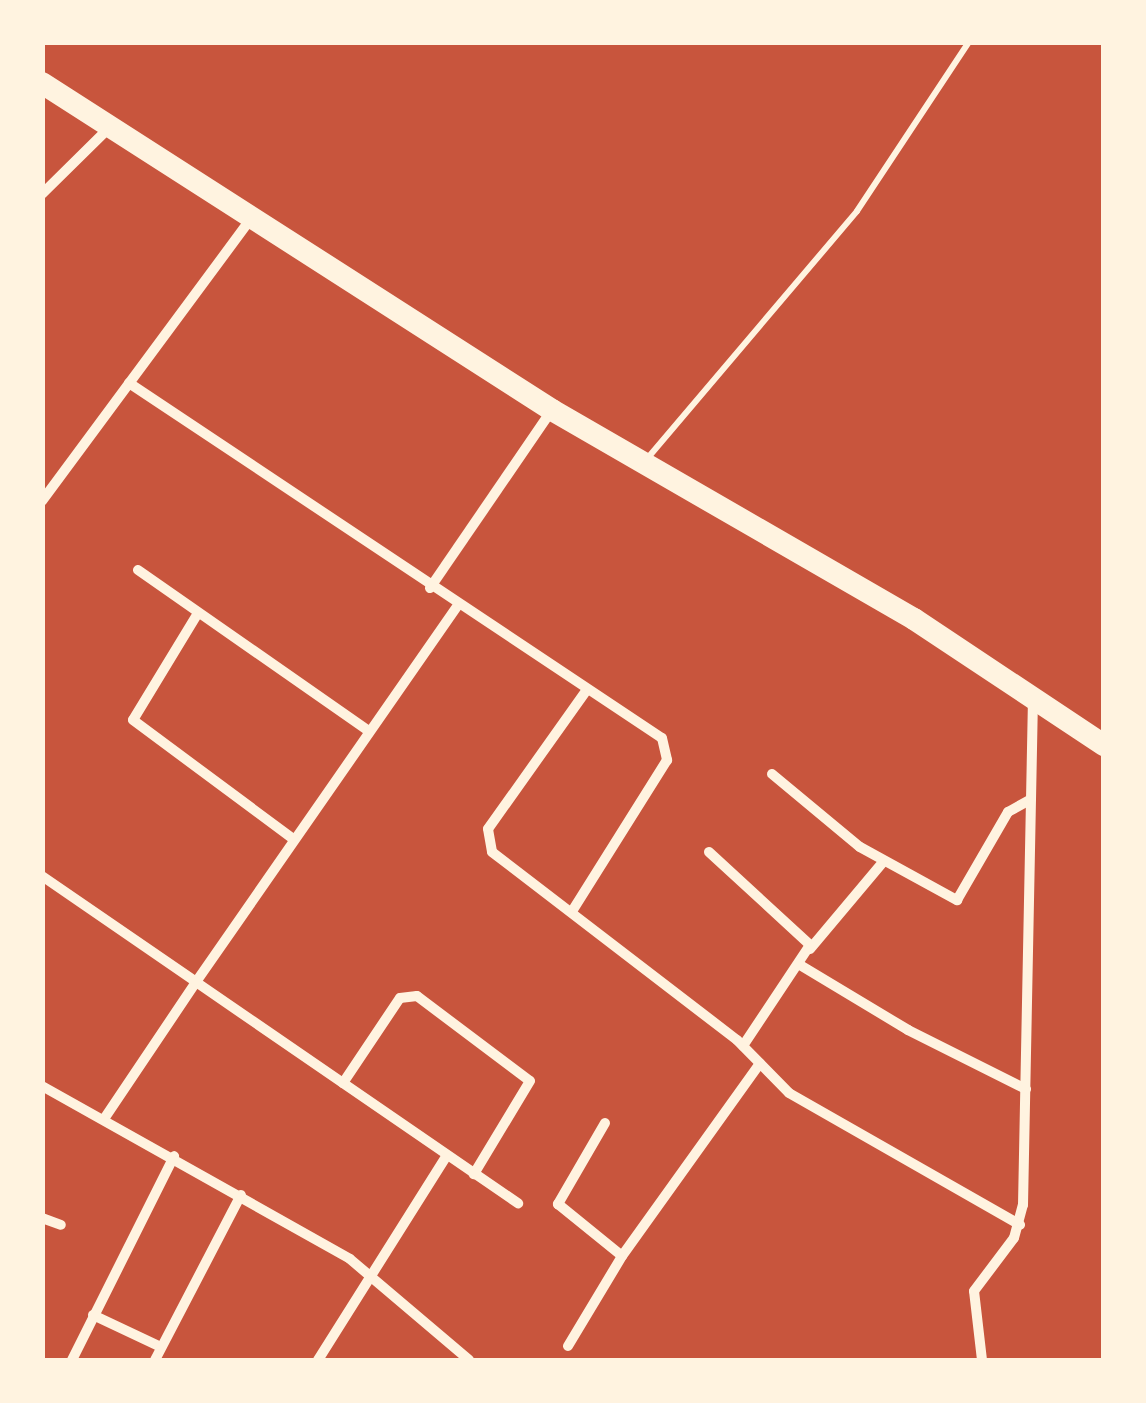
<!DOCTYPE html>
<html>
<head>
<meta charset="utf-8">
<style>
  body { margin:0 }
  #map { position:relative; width:1146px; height:1403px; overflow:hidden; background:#c8553d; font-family:"Public Sans",sans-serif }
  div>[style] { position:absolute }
  .service>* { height:6px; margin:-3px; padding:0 3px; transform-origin:3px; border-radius:3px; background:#fff3e0 }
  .minor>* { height:10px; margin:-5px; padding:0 5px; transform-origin:5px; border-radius:5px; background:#fff3e0 }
  .trunk>* { height:22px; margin:-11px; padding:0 11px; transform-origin:11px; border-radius:11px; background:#fff3e0 }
  span { translate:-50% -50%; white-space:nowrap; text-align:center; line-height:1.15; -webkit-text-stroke:9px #fff3e0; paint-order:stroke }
  .frame { position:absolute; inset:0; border:45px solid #fff3e0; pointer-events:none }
</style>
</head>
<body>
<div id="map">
  <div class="service">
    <i style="left:646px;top:460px;width:326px;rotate:-49.7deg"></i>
    <i style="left:857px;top:211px;width:203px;rotate:-56.5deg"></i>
  </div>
  <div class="minor">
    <i style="left:42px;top:194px;width:97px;rotate:-44.6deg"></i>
    <i style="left:129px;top:383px;width:640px;rotate:33.67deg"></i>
    <i style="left:662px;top:738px;width:23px;rotate:77deg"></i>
    <i style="left:667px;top:760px;width:177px;rotate:122.1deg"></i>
    <i style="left:42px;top:501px;width:351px;rotate:-53.5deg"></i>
    <i style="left:138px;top:570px;width:282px;rotate:34.9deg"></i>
    <i style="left:430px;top:588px;width:214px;rotate:-55.6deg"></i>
    <i style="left:198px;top:613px;width:125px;rotate:121.3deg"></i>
    <i style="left:133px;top:720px;width:198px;rotate:36.6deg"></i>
    <i style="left:586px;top:691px;width:169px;rotate:125.4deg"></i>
    <i style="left:488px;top:829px;width:23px;rotate:80deg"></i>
    <i style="left:492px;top:852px;width:309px;rotate:37.5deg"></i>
    <i style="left:737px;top:1040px;width:74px;rotate:45.5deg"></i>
    <i style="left:789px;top:1093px;width:266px;rotate:29.7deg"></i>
    <i style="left:772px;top:774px;width:114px;rotate:39.7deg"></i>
    <i style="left:860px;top:847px;width:111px;rotate:28.7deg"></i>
    <i style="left:957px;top:900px;width:102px;rotate:-59.9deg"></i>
    <i style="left:1008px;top:812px;width:26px;rotate:-29deg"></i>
    <i style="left:709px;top:852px;width:137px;rotate:42.6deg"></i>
    <i style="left:810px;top:945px;width:121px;rotate:123.6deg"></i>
    <i style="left:42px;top:876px;width:187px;rotate:34.5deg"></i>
    <i style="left:196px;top:982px;width:457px;rotate:-55.2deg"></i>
    <i style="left:810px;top:949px;width:114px;rotate:-50deg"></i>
    <i style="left:800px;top:965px;width:126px;rotate:31deg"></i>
    <i style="left:908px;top:1030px;width:132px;rotate:26.6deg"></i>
    <i style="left:343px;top:1083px;width:102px;rotate:-56.2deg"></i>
    <i style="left:400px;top:998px;width:17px;rotate:-7deg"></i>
    <i style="left:417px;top:996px;width:141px;rotate:37deg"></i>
    <i style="left:530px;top:1081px;width:109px;rotate:121.1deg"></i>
    <i style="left:42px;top:1086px;width:353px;rotate:29.3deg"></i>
    <i style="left:350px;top:1259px;width:156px;rotate:40.3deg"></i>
    <i style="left:104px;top:1119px;width:165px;rotate:-56.1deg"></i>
    <i style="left:196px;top:982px;width:391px;rotate:34.5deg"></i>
    <i style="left:605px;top:1123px;width:94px;rotate:120.1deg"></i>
    <i style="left:558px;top:1204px;width:82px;rotate:39.1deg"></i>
    <i style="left:42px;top:1218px;width:20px;rotate:20deg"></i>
    <i style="left:93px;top:1315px;width:75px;rotate:25.2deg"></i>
    <i style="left:568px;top:1346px;width:105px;rotate:-59deg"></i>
    <i style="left:622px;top:1256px;width:237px;rotate:-54.4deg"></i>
    <i style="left:72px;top:1360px;width:228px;rotate:-63.4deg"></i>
    <i style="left:155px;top:1360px;width:186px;rotate:-62.5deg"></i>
    <i style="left:318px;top:1360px;width:242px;rotate:-57.8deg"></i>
    <i style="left:982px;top:1360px;width:69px;rotate:-96.6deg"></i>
    <i style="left:974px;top:1291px;width:66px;rotate:-53deg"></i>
    <i style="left:1014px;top:1238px;width:34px;rotate:-75deg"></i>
    <i style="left:1023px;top:1205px;width:507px;rotate:-88.87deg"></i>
  </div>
  <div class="trunk">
    <i style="left:42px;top:83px;width:606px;rotate:32.67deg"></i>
    <i style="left:552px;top:410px;width:418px;rotate:30deg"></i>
    <i style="left:914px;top:619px;width:228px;rotate:33.6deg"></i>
  </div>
  <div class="frame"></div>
</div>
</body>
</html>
